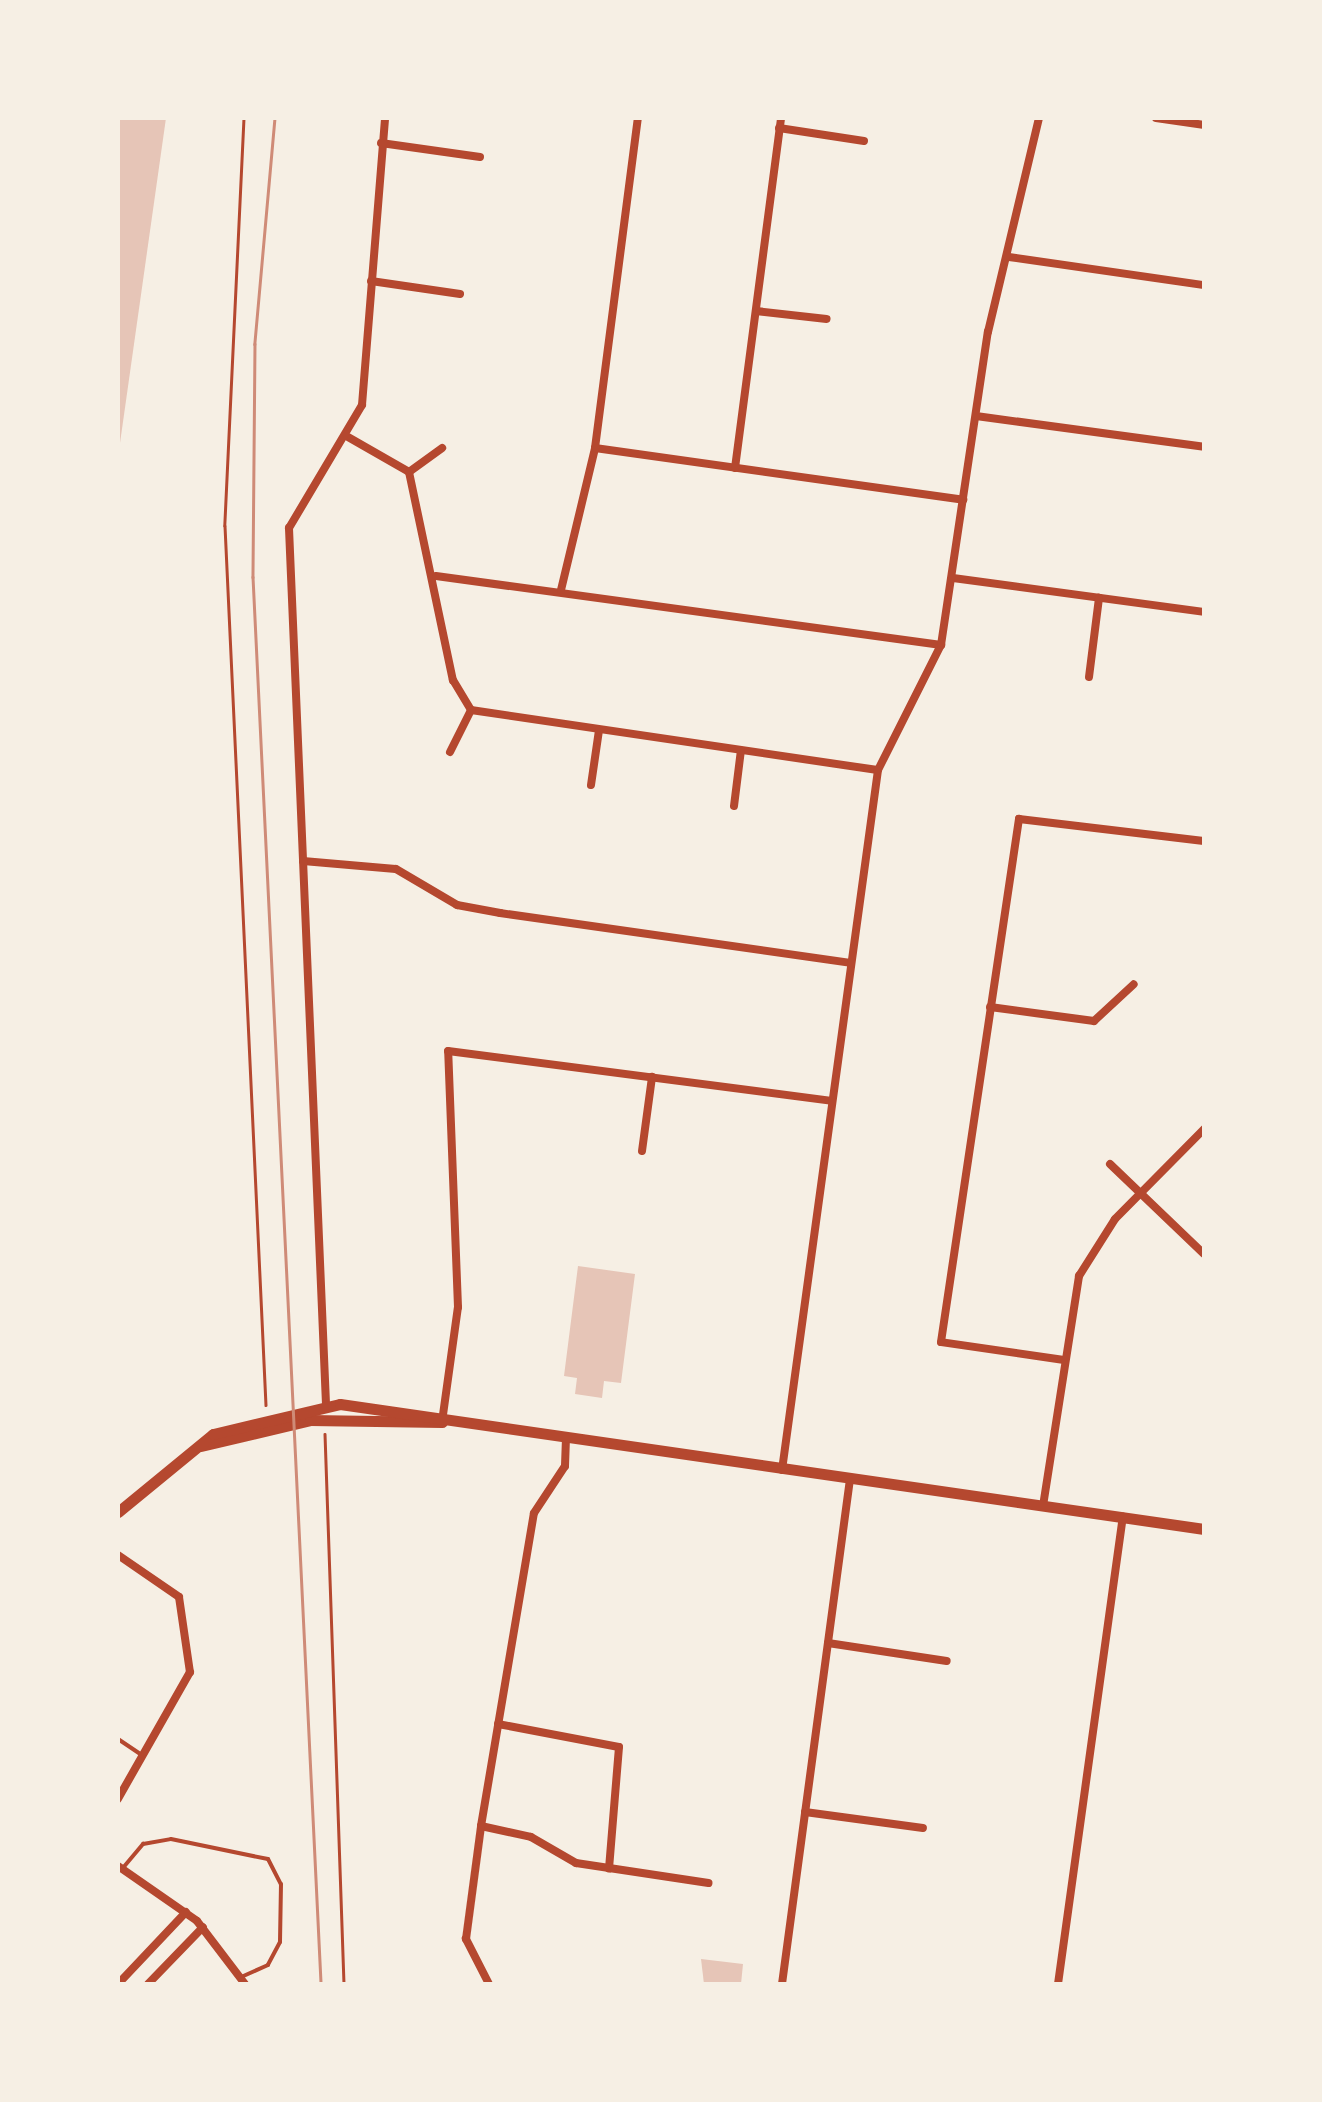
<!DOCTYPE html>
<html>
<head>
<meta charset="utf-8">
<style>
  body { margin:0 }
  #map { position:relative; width:1322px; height:2102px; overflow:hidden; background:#f6efe4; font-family:Mulish,sans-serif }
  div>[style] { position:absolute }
  .building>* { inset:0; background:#e6c5b7 }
  .path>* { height:2.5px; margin:-1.25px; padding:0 1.25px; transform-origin:1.25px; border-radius:1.25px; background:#b5482f }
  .service>* { height:4px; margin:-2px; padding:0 2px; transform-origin:2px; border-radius:2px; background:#b5482f }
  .minor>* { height:8px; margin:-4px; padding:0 4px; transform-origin:4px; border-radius:4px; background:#b5482f }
  .secondary>* { height:11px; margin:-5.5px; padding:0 5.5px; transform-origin:5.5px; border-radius:5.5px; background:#b5482f }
  .tram>* { height:2.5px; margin:-1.25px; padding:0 1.25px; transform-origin:1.25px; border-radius:1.25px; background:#cf8b77 }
  span { translate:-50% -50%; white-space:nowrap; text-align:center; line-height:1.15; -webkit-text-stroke:10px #f6efe4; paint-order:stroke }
  .frame { position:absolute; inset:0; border:120px solid #f6efe4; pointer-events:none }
</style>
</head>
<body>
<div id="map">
  <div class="building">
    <i style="clip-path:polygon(118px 118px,166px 118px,120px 443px,118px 443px)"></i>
    <i style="clip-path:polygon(578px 1266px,635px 1274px,621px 1383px,604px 1381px,602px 1398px,575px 1394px,577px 1378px,564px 1376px)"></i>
    <i style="clip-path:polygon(701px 1959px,743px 1964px,741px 1984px,704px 1984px)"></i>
  </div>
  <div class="path">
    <i style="left:244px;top:118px;width:408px;rotate:92.7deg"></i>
    <i style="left:225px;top:526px;width:880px;rotate:87.33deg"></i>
    <i style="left:325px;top:1434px;width:550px;rotate:88.02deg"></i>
  </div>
  <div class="service">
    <i style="left:118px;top:1739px;width:30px;rotate:34deg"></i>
    <i style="left:122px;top:1869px;width:33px;rotate:-50deg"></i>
    <i style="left:143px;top:1844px;width:28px;rotate:-10deg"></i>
    <i style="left:171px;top:1839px;width:99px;rotate:11.7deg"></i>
    <i style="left:268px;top:1859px;width:28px;rotate:63deg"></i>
    <i style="left:281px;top:1884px;width:58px;rotate:91deg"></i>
    <i style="left:280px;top:1942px;width:26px;rotate:118deg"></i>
    <i style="left:268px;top:1965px;width:30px;rotate:156deg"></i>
  </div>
  <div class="minor">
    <i style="left:1156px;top:118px;width:49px;rotate:8.3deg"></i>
    <i style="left:779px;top:128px;width:86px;rotate:8.7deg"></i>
    <i style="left:381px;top:143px;width:100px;rotate:8deg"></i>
    <i style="left:1009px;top:257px;width:197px;rotate:8.2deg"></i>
    <i style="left:371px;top:281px;width:90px;rotate:8.3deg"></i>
    <i style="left:756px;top:311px;width:71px;rotate:6.4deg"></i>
    <i style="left:976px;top:416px;width:230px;rotate:7.7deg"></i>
    <i style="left:348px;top:437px;width:70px;rotate:29.8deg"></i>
    <i style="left:409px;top:472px;width:213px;rotate:78.1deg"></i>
    <i style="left:453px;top:680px;width:35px;rotate:59deg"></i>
    <i style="left:471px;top:710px;width:411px;rotate:8.4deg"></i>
    <i style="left:595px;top:448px;width:372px;rotate:8deg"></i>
    <i style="left:735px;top:468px;width:353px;rotate:-82.5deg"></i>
    <i style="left:409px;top:472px;width:41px;rotate:-36deg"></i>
    <i style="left:436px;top:576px;width:510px;rotate:7.78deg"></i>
    <i style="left:953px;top:578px;width:253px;rotate:7.7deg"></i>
    <i style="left:561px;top:590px;width:146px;rotate:-76.5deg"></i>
    <i style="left:595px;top:448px;width:333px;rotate:-82.6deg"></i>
    <i style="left:1089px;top:677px;width:80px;rotate:-82.8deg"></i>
    <i style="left:450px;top:752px;width:47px;rotate:-63.4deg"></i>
    <i style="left:591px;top:785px;width:56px;rotate:-81.7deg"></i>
    <i style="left:734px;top:806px;width:56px;rotate:-82.9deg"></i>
    <i style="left:303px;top:861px;width:93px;rotate:4.9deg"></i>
    <i style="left:396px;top:869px;width:71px;rotate:30.5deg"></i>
    <i style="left:457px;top:905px;width:44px;rotate:10.5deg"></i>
    <i style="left:500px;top:913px;width:354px;rotate:8.1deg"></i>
    <i style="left:990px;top:1007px;width:105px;rotate:7.7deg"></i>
    <i style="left:1094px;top:1021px;width:54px;rotate:-42.8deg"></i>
    <i style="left:642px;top:1151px;width:75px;rotate:-82.3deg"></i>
    <i style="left:1110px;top:1164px;width:130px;rotate:43.8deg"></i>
    <i style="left:1064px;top:1360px;width:124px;rotate:-171.7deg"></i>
    <i style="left:941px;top:1342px;width:529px;rotate:-81.52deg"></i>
    <i style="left:1019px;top:819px;width:186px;rotate:6.8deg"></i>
    <i style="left:326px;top:1404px;width:877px;rotate:-92.42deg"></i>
    <i style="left:289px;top:528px;width:143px;rotate:-59.3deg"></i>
    <i style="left:362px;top:405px;width:288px;rotate:-85.4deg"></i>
    <i style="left:442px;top:1422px;width:116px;rotate:-82.1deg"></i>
    <i style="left:458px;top:1307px;width:256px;rotate:-92.2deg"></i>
    <i style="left:448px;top:1051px;width:387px;rotate:7.4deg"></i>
    <i style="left:782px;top:1470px;width:707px;rotate:-82.19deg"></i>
    <i style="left:878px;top:770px;width:140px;rotate:-63.3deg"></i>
    <i style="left:941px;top:645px;width:317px;rotate:-81.5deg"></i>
    <i style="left:988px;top:332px;width:220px;rotate:-76.6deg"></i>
    <i style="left:1043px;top:1506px;width:233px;rotate:-81.1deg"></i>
    <i style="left:1079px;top:1276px;width:67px;rotate:-57.7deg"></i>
    <i style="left:1115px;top:1219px;width:127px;rotate:-45.3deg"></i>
    <i style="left:118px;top:1555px;width:74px;rotate:34.5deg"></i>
    <i style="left:179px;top:1597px;width:76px;rotate:81.7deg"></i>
    <i style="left:190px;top:1672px;width:146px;rotate:119.6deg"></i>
    <i style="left:828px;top:1643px;width:120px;rotate:8.6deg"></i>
    <i style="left:498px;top:1724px;width:123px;rotate:10.8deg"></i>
    <i style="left:619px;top:1747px;width:122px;rotate:94.7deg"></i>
    <i style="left:805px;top:1812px;width:119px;rotate:7.7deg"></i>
    <i style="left:481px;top:1826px;width:51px;rotate:12.4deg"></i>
    <i style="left:531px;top:1837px;width:52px;rotate:30deg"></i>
    <i style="left:576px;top:1863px;width:134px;rotate:8.6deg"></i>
    <i style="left:118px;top:1866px;width:96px;rotate:34.8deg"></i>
    <i style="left:197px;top:1921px;width:79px;rotate:52.7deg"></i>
    <i style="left:118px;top:1984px;width:99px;rotate:-46.6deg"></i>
    <i style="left:148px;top:1984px;width:79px;rotate:-46deg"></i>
    <i style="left:489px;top:1984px;width:51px;rotate:-117.1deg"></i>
    <i style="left:466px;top:1939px;width:114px;rotate:-82.4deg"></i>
    <i style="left:481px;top:1826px;width:317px;rotate:-80.4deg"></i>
    <i style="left:534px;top:1513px;width:56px;rotate:-56.6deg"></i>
    <i style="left:565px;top:1466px;width:27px;rotate:-88deg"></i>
    <i style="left:782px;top:1984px;width:510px;rotate:-82.33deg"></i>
    <i style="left:1058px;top:1984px;width:472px;rotate:-82.1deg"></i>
  </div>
  <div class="secondary">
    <i style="left:201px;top:1446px;width:112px;rotate:-13.4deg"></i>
    <i style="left:310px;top:1420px;width:132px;rotate:0.9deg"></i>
    <i style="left:118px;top:1512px;width:123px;rotate:-39.4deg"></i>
    <i style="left:213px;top:1434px;width:130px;rotate:-13.3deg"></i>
    <i style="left:340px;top:1404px;width:873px;rotate:8.23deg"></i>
  </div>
  <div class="tram">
    <i style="left:275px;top:118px;width:227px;rotate:95.1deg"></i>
    <i style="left:255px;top:344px;width:233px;rotate:90.5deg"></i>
    <i style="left:253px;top:577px;width:1409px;rotate:87.23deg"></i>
  </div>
  <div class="frame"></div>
</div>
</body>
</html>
